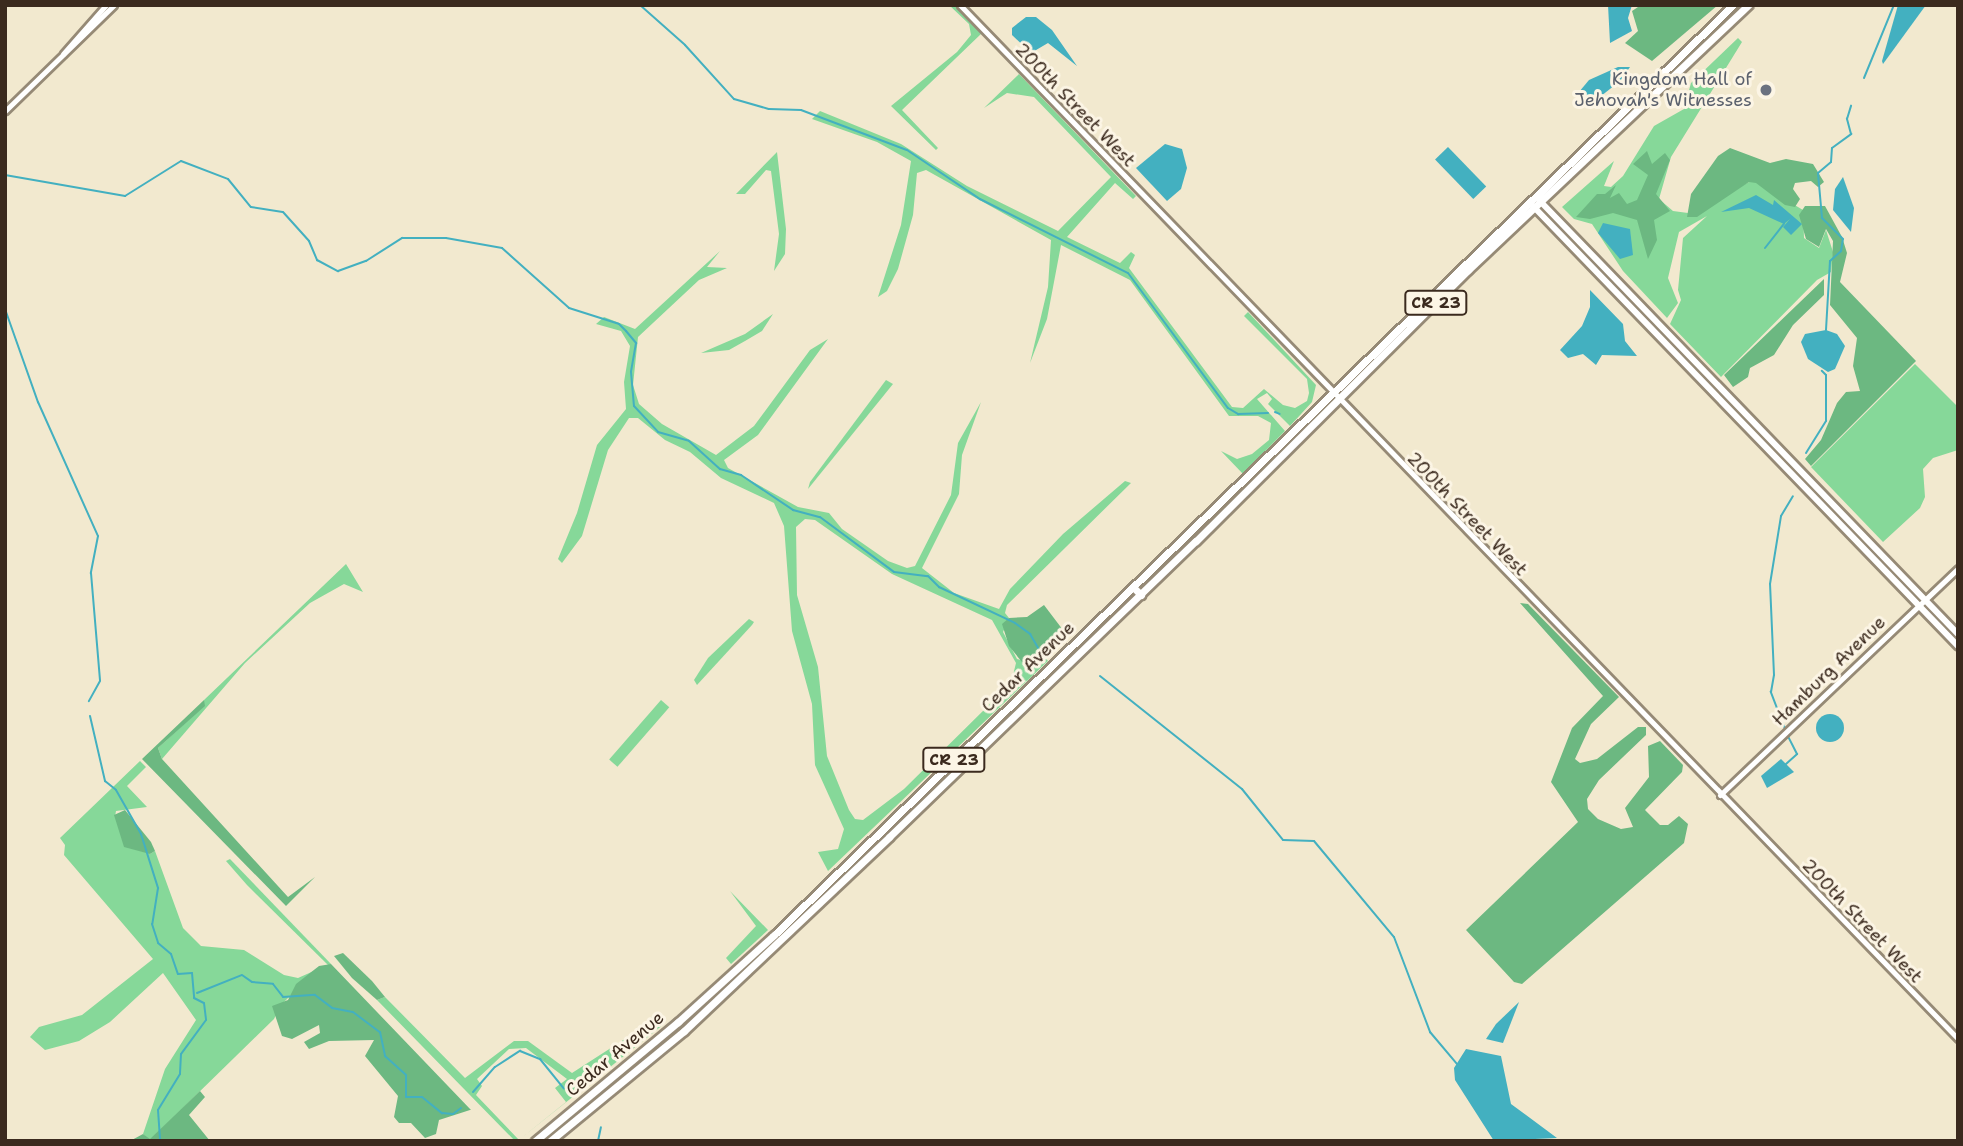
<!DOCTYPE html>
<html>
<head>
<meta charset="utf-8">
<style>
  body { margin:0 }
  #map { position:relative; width:1963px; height:1146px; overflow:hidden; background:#f2e9cf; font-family:"Shantell Sans",sans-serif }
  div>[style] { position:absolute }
  .green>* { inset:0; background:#86d899; transform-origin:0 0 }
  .forest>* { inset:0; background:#6cb881 }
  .water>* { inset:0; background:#43b0c0; transform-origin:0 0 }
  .round { border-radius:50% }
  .stream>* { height:2px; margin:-1px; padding:0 1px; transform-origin:1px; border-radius:1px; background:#43b0c0 }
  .roads { filter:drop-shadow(2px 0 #968a76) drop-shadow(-2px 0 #968a76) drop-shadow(0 2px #968a76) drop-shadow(0 -2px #968a76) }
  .tertiary>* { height:5px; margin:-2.5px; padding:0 2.5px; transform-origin:2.5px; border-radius:2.5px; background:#fff }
  .secondary>* { height:6px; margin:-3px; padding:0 3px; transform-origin:3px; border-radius:3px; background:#fff }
  .primary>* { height:7px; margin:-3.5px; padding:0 3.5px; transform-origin:3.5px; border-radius:3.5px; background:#fff }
  .trunk>* { height:7px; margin:-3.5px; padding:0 3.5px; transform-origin:3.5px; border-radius:3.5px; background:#fff }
  .dots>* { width:19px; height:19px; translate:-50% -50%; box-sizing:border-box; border:4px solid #fcf5e5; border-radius:50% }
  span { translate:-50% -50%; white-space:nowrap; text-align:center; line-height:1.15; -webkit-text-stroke:6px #fcf5e5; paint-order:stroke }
  .shield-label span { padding:2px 5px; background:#fcf5e5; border:2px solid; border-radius:5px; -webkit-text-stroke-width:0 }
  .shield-label { font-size:16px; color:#3b2a1e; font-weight:700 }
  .worship-label { font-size:18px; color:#5b616d }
  .right { translate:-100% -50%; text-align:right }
  .street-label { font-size:18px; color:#3b2a1e }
  .frame { position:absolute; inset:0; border:7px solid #3b2a1e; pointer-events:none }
</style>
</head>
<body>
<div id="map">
  <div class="green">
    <i style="clip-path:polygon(949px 5px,955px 5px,982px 33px,902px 110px,938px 148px,936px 150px,891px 106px,957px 52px,971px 35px,969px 24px)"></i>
    <i style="clip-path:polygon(1738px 38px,1742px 42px,1671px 157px,1659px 199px,1673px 211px,1688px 213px,1753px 180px,1803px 210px,1804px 238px,1819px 248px,1826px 230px,1833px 252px,1831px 272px,1817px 280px,1721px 377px,1670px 324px,1681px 300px,1678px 290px,1683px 238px,1707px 216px,1679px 232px,1668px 278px,1678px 303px,1667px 318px,1623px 271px,1592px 224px,1574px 219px,1562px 207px,1614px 161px,1604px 186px,1611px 187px,1623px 176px,1654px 126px,1684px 109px,1691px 83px)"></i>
    <i style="clip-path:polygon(1019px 74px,1136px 196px,1133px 199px,1115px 183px,1067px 237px,1120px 263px,1131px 252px,1135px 255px,1129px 268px,1232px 407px,1243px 408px,1264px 389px,1283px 405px,1295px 408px,1307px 401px,1309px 393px,1307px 379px,1244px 316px,1248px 312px,1316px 385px,1312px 402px,1290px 426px,1268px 404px,1272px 399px,1267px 393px,1257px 399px,1285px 431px,1243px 474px,1221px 451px,1237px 459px,1252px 454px,1269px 440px,1271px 423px,1258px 416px,1229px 416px,1130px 280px,1061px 245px,1047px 319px,1030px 363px,1048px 287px,1051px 240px,926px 170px,917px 173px,913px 215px,898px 269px,887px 291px,878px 297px,901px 225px,911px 161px,877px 142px,812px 119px,820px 111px,901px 144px,967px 186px,1058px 231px,1111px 177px,1034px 97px,1007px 93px,984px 108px)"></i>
    <i style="clip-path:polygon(777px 152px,786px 229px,785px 254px,774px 271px,779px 234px,771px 171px,766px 170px,745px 194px,736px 194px)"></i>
    <i style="clip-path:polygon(evenodd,720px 251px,707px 267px,727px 268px,699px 280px,638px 337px,633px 385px,639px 404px,662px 424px,716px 455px,754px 426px,810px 350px,828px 339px,758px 435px,724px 460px,728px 468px,798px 507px,829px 513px,842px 529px,888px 561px,907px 568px,915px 566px,951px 495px,958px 443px,981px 402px,962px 455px,959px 494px,922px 568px,954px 593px,999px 609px,1010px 589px,1063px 534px,1125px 481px,1131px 483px,1007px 605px,1005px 613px,1009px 618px,1003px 632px,1017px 659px,1032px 663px,1040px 652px,1048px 661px,828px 871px,818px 852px,838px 849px,844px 829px,815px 765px,812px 704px,792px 631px,784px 526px,774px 503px,721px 478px,690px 452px,665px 440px,638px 418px,629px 418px,608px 450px,582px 536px,562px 563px,558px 559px,577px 513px,597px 445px,626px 409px,624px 382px,630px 346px,621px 331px,596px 324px,604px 317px,635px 329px,720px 251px,805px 519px,815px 520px,892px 574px,992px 620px,1016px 663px,1013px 675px,988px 706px,904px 789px,863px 820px,855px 819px,849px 810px,827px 756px,818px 667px,797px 595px,796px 527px,805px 519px)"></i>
    <i style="clip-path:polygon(773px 314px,762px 331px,745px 341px,729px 350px,701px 353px,745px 334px)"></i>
    <i style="clip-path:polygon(1915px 364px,1958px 407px,1958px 450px,1933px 458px,1923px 469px,1925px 497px,1920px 508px,1883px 542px,1811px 467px)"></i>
    <i style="clip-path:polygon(886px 380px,893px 384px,808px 489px,810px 482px)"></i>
    <i style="clip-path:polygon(346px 564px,363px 592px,344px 584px,310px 603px,245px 663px,162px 759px,158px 748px,204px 706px,204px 700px)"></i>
    <i style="clip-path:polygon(749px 619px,754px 622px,752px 625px,697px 685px,694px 680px,708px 658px)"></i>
    <i style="left:661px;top:700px;width:11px;height:79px;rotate:41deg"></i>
    <i style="clip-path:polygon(140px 761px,146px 767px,127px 786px,147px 807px,116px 811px,115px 817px,150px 854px,155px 851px,183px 928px,201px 946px,244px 950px,284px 975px,298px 978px,316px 970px,281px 1005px,274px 1019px,150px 1140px,143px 1134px,165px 1069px,196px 1020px,163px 973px,110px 1022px,79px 1041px,45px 1050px,30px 1037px,39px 1027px,82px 1015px,153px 959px,64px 855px,65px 845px,60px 838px)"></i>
    <i style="clip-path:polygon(230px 859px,331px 964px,329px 966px,247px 885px,226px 861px)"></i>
    <i style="clip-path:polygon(730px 891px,768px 930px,731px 964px,726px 958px,756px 926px)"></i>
    <i style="clip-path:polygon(385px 997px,465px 1078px,514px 1041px,528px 1041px,572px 1073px,645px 1026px,654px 1014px,664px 1024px,520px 1139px,566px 1102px,555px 1088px,567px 1079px,526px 1048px,509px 1049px,477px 1079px,482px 1086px,476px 1095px,519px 1140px,515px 1141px,377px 1000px)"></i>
  </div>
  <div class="forest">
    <i style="clip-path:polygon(1641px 5px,1718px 5px,1652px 61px,1625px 43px,1638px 31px,1632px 11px)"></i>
    <i style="clip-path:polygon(1730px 148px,1770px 163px,1786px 159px,1813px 164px,1824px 182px,1818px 187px,1811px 181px,1795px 183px,1793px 189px,1800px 199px,1795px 207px,1785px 205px,1756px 183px,1749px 182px,1697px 217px,1687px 217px,1691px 194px,1718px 156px)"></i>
    <i style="clip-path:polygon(1647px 151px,1652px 164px,1665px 153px,1670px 160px,1656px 194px,1670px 211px,1654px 220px,1657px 240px,1648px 259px,1637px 220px,1613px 213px,1590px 219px,1576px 217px,1597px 194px,1605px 194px,1616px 185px,1610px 198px,1619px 193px,1627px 204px,1637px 200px,1648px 175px,1633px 164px)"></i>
    <i style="clip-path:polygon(1805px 206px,1825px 206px,1842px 237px,1847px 253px,1840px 282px,1916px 361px,1811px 466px,1805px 459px,1821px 440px,1837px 403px,1846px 392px,1860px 391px,1853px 366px,1857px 338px,1830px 305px,1833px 241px,1826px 229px,1819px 247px,1806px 239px,1799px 215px)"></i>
    <i style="clip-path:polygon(1824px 279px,1824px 295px,1793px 325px,1774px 355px,1750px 368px,1748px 377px,1733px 387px,1724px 375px)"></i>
    <i style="clip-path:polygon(1520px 603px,1528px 604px,1619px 697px,1591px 724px,1575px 759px,1580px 763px,1597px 759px,1638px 727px,1646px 727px,1646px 735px,1599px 780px,1587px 799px,1588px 809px,1598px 819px,1621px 829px,1633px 827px,1625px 808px,1649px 777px,1648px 746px,1660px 741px,1683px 765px,1682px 772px,1645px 810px,1660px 825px,1668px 825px,1679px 816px,1688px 824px,1684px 843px,1522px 984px,1514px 982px,1466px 930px,1578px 822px,1551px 782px,1572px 728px,1603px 696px)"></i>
    <i style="clip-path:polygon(1044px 605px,1063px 630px,1026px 667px,1009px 646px,1002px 624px,1009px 618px,1027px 617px)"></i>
    <i style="clip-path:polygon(204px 700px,205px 706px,158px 748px,162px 759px,288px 897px,315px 877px,286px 906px,142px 759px)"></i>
    <i style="clip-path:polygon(125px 810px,151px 842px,155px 851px,150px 854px,124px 847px,114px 815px)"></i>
    <i style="clip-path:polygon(343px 953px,372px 981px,385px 997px,377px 1000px,352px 978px,334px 956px)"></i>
    <i style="clip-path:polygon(331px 964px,471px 1110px,470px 1110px,439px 1120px,436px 1134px,425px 1138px,411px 1123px,399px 1123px,394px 1117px,398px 1096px,365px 1056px,374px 1040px,329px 1041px,309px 1049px,304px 1042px,320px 1033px,319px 1025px,292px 1039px,282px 1036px,272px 1006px,288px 1000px,296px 984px,319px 966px)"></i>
    <i style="clip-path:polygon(200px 1091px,205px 1097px,189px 1115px,210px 1141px,130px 1141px,143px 1134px,150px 1139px)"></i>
  </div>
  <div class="water">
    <i style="clip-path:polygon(1608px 5px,1632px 5px,1628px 18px,1632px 31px,1610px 43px)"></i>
    <i style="clip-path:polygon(1898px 5px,1926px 5px,1883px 64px,1882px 61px)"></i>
    <i style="clip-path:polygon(1026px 17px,1036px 17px,1052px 30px,1077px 66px,1048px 43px,1031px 53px,1012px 35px,1012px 28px)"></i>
    <i style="clip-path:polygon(1618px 67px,1630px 67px,1620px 81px,1586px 108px,1579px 92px,1589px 80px)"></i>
    <i style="clip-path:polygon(1165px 144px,1182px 149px,1187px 168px,1181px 189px,1167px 201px,1136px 168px)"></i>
    <i style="left:1448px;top:147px;width:55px;height:18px;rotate:46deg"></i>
    <i style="clip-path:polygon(1843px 177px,1854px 208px,1851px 232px,1833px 210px,1835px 189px)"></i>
    <i style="clip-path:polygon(1756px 195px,1773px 205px,1774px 200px,1802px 224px,1791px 235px,1783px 227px,1790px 219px,1784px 224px,1749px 208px,1721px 212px)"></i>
    <i style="clip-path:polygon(1603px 223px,1630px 229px,1633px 255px,1620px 259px,1598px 233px)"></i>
    <i style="clip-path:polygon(1590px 290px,1623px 324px,1625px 341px,1637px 356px,1602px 355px,1596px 365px,1583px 354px,1568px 358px,1560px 350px,1582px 326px,1590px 307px)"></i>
    <i style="clip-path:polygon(1826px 330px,1837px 334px,1845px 346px,1835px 369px,1828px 372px,1808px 359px,1801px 342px,1805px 334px)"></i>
    <i class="round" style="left:1816px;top:714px;width:28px;height:28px"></i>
    <i style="clip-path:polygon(1781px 759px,1794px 772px,1767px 788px,1761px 776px)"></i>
    <i style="clip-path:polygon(1519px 1002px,1503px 1043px,1486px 1039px,1496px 1024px)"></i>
    <i style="clip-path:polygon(1466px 1049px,1501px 1056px,1511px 1104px,1557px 1138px,1494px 1141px,1455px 1080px,1454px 1068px)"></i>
  </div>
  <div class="stream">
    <i style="left:640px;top:5px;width:60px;rotate:41.6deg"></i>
    <i style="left:685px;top:45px;width:73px;rotate:47.8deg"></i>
    <i style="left:734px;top:99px;width:36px;rotate:16deg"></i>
    <i style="left:769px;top:109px;width:32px;rotate:2deg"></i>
    <i style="left:801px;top:110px;width:113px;rotate:20.7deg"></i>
    <i style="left:907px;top:150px;width:88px;rotate:33.9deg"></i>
    <i style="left:980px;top:199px;width:165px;rotate:26.6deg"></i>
    <i style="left:1128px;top:273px;width:168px;rotate:53.5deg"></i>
    <i style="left:1228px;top:408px;width:12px;rotate:31deg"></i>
    <i style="left:1238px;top:414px;width:30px;rotate:-2deg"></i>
    <i style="left:1864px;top:78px;width:79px;rotate:-67.7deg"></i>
    <i style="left:5px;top:175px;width:122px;rotate:9.9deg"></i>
    <i style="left:125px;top:196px;width:66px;rotate:-32deg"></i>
    <i style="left:181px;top:161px;width:50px;rotate:21deg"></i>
    <i style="left:228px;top:179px;width:36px;rotate:51deg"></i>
    <i style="left:251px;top:207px;width:32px;rotate:9deg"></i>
    <i style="left:283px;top:212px;width:39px;rotate:48deg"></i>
    <i style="left:309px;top:241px;width:21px;rotate:67deg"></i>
    <i style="left:317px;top:260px;width:24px;rotate:28deg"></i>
    <i style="left:338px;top:271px;width:30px;rotate:-20deg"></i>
    <i style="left:366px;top:261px;width:43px;rotate:-32.6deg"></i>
    <i style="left:402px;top:238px;width:44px"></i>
    <i style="left:446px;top:238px;width:57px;rotate:10.1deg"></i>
    <i style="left:502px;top:248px;width:90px;rotate:41.8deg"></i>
    <i style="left:569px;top:308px;width:52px;rotate:17.7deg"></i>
    <i style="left:619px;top:324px;width:10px;rotate:45deg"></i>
    <i style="left:626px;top:331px;width:16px;rotate:50deg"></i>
    <i style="left:636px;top:343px;width:29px;rotate:100deg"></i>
    <i style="left:631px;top:372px;width:34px;rotate:85deg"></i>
    <i style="left:634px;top:406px;width:35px;rotate:47deg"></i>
    <i style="left:658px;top:432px;width:32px;rotate:16deg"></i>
    <i style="left:689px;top:441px;width:42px;rotate:42.1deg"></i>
    <i style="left:720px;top:469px;width:22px;rotate:16deg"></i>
    <i style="left:741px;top:475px;width:63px;rotate:33.9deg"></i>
    <i style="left:793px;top:510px;width:28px;rotate:15deg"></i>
    <i style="left:820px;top:517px;width:92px;rotate:36.6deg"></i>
    <i style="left:894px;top:572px;width:34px;rotate:7deg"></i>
    <i style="left:928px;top:576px;width:16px;rotate:45deg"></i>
    <i style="left:939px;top:587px;width:84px;rotate:25.3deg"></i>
    <i style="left:1015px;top:623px;width:19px;rotate:36deg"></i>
    <i style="left:1030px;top:634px;width:16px;rotate:60deg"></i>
    <i style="left:1765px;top:248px;width:31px;rotate:-52deg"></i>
    <i style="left:5px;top:309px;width:99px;rotate:70.5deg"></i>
    <i style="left:38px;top:402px;width:147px;rotate:65.9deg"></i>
    <i style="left:98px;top:536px;width:38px;rotate:101deg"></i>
    <i style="left:91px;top:573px;width:108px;rotate:85.2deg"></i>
    <i style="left:100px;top:681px;width:23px;rotate:119deg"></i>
    <i style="left:1826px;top:330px;width:69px;rotate:-86.7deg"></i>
    <i style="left:1830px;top:261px;width:15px;rotate:-42deg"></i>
    <i style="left:1841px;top:251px;width:12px;rotate:-81deg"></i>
    <i style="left:1843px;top:239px;width:30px;rotate:-135deg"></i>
    <i style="left:1822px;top:218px;width:45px;rotate:-95.1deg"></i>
    <i style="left:1818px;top:173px;width:17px;rotate:-40deg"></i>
    <i style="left:1831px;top:162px;width:14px;rotate:-86deg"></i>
    <i style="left:1832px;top:148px;width:24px;rotate:-36deg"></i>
    <i style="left:1851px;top:134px;width:16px;rotate:-105deg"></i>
    <i style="left:1847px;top:119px;width:14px;rotate:-73deg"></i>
    <i style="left:1275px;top:412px;width:5px;rotate:22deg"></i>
    <i style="left:1806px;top:453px;width:38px;rotate:-58deg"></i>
    <i style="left:1826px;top:421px;width:46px;rotate:-90deg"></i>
    <i style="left:1826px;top:375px;width:6px;rotate:-135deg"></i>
    <i style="left:1100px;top:676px;width:181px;rotate:38.5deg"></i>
    <i style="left:1242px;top:789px;width:65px;rotate:51.2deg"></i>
    <i style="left:1283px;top:840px;width:31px;rotate:2deg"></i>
    <i style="left:1314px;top:841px;width:125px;rotate:50.2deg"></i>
    <i style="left:1394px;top:937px;width:102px;rotate:69.2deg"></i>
    <i style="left:1430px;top:1032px;width:42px;rotate:49.8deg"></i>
    <i style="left:90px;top:716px;width:67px;rotate:77deg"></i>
    <i style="left:105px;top:781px;width:14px;rotate:39deg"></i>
    <i style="left:116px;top:790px;width:51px;rotate:60.4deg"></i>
    <i style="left:141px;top:834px;width:57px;rotate:72.5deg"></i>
    <i style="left:158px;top:888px;width:36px;rotate:99deg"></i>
    <i style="left:152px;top:924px;width:20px;rotate:72deg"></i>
    <i style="left:158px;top:943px;width:17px;rotate:40deg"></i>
    <i style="left:171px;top:954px;width:21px;rotate:71deg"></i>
    <i style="left:178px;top:974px;width:14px;rotate:-4deg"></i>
    <i style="left:192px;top:973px;width:25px;rotate:85deg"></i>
    <i style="left:194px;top:998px;width:11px;rotate:27deg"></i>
    <i style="left:204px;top:1003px;width:17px;rotate:83deg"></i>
    <i style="left:206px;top:1020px;width:42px;rotate:126.3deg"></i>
    <i style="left:181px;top:1054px;width:20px;rotate:93deg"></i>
    <i style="left:180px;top:1074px;width:42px;rotate:121.4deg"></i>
    <i style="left:158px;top:1110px;width:31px;rotate:86deg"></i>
    <i style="left:1785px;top:729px;width:40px;rotate:-111deg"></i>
    <i style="left:1771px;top:692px;width:17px;rotate:-80deg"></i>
    <i style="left:1774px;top:675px;width:91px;rotate:-92.5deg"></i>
    <i style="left:1770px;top:584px;width:69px;rotate:-80.8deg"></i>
    <i style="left:1781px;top:516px;width:23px;rotate:-59deg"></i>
    <i style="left:1786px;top:764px;width:15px;rotate:-42deg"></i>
    <i style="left:1797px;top:754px;width:22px;rotate:-117deg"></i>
    <i style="left:197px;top:993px;width:48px;rotate:-21.8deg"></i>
    <i style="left:242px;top:975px;width:12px;rotate:35deg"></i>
    <i style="left:252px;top:982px;width:21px;rotate:5deg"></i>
    <i style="left:273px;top:984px;width:16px;rotate:52deg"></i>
    <i style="left:283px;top:997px;width:32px;rotate:-4deg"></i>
    <i style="left:315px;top:995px;width:21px;rotate:37deg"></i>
    <i style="left:332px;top:1008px;width:21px;rotate:11deg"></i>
    <i style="left:353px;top:1012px;width:34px;rotate:37deg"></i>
    <i style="left:380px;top:1032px;width:25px;rotate:78deg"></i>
    <i style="left:385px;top:1056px;width:28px;rotate:42deg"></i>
    <i style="left:406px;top:1075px;width:22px;rotate:90deg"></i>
    <i style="left:406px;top:1097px;width:16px"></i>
    <i style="left:422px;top:1097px;width:26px;rotate:39deg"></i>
    <i style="left:442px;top:1113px;width:11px;rotate:5deg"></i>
    <i style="left:453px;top:1114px;width:10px;rotate:-37deg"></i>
    <i style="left:473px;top:1092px;width:33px;rotate:-49deg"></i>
    <i style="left:495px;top:1067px;width:30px;rotate:-33deg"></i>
    <i style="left:520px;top:1051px;width:22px;rotate:22deg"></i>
    <i style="left:540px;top:1059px;width:38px;rotate:51deg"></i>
    <i style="left:598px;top:1141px;width:14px;rotate:-78deg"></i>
  </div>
  <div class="roads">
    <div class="tertiary">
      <i style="left:960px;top:5px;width:1437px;rotate:46.01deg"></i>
      <i style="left:63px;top:54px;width:65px;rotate:-48.7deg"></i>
      <i style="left:5px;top:111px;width:152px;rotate:-44.2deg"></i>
      <i style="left:1720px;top:795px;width:329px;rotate:-43.6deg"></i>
    </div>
    <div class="secondary">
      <i style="left:1539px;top:200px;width:603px;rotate:46.01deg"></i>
      <i style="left:1531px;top:204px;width:615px;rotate:45.99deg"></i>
    </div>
    <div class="primary">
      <i style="left:535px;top:1141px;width:186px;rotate:-39.8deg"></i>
      <i style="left:678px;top:1022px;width:130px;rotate:-42.2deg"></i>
      <i style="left:774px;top:935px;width:1336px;rotate:-44.12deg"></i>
      <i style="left:550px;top:1141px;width:173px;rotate:-39.4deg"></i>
      <i style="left:684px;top:1031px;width:282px;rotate:-43.4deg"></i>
      <i style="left:889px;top:837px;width:426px;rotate:-44deg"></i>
      <i style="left:1196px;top:541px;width:384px;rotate:-44.9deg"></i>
      <i style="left:1468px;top:270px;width:386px;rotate:-43.4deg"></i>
    </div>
    <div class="trunk">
      <i style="left:1134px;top:588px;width:10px;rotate:45deg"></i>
    </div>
  </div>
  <div class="dots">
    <i style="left:1766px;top:90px;background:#6b7280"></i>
  </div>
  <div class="shield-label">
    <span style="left:1436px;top:303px">CR 23</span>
    <span style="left:954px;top:760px">CR 23</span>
  </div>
  <div class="worship-label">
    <span class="right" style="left:1752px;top:90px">Kingdom Hall of<br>Jehovah's Witnesses</span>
  </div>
  <div class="street-label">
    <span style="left:1075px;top:105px;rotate:46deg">200th Street West</span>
    <span style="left:1467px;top:514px;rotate:46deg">200th Street West</span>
    <span style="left:1028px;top:667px;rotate:-44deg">Cedar Avenue</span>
    <span style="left:1829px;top:671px;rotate:-44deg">Hamburg Avenue</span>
    <span style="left:1862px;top:921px;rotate:46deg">200th Street West</span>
    <span style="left:615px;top:1054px;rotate:-40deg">Cedar Avenue</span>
  </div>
  <div class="frame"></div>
</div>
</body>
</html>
